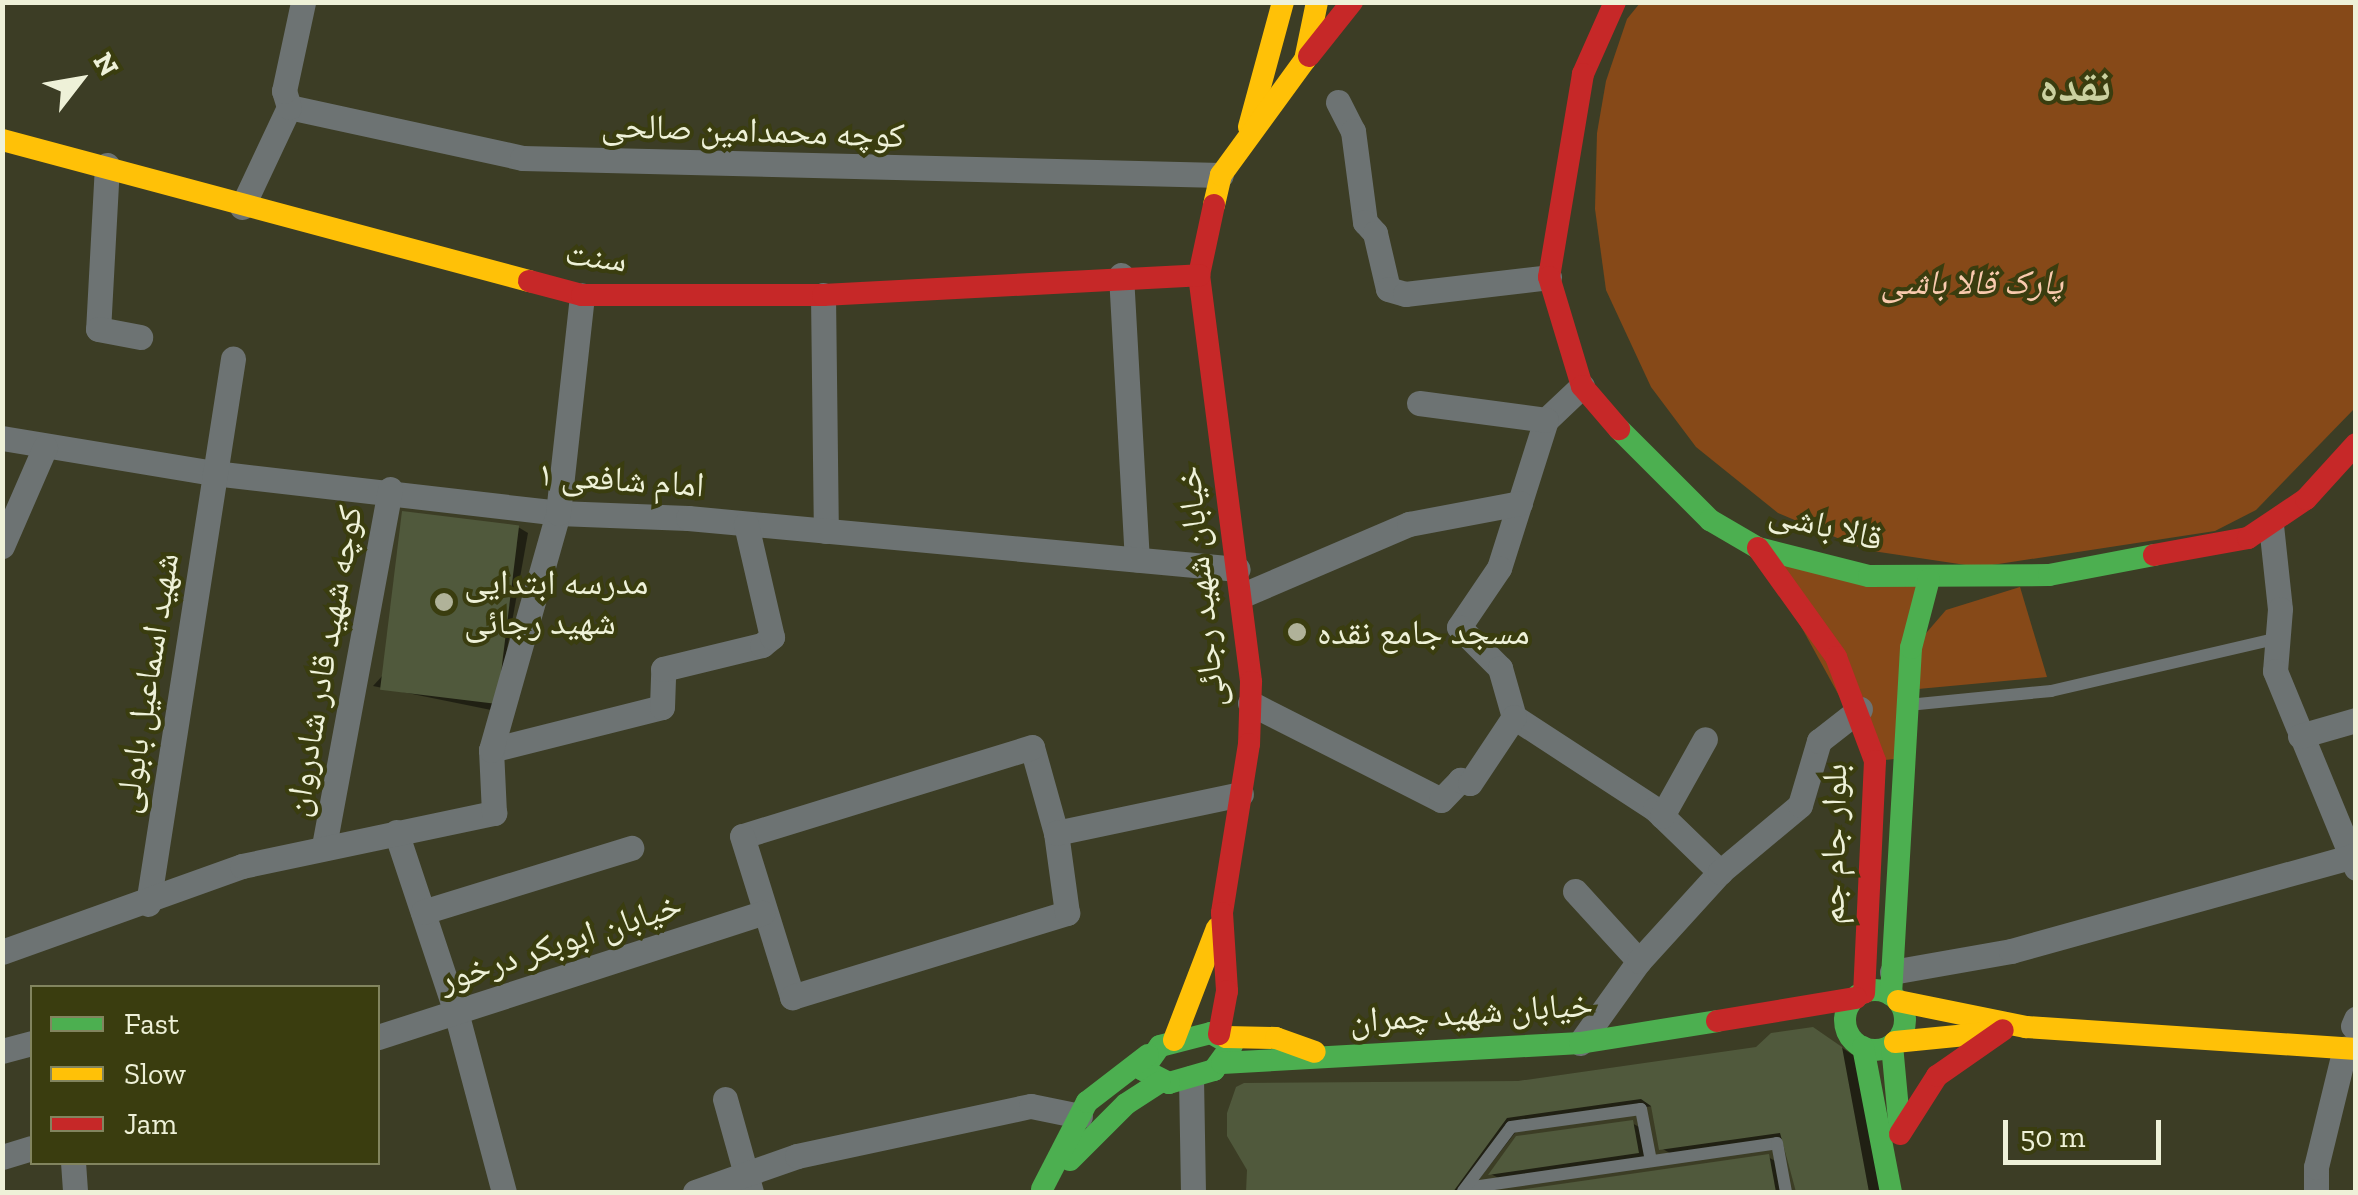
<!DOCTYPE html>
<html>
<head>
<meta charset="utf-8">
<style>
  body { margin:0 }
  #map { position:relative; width:2358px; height:1195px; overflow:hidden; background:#3c3d25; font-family:"Zilla Slab","Noto Naskh Arabic",serif }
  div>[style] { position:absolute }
  .green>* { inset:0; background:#864918 }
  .shadow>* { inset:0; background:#0007 }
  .building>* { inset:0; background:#50593c; transform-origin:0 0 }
  .lane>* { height:12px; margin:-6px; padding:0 6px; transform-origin:6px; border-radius:6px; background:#6d7373 }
  .street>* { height:25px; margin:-12.5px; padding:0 12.5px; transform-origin:12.5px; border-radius:12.5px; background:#6d7373 }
  .fast>* { height:22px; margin:-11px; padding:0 11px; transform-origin:11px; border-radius:11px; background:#4caf50 }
  .fast>.ring { margin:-11px; padding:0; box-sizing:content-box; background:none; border:22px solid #4caf50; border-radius:50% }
  .slow>* { height:22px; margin:-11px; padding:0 11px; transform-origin:11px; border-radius:11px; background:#ffc107 }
  .jam>* { height:22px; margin:-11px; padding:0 11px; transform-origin:11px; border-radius:11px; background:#c62828 }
  .dots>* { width:28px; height:28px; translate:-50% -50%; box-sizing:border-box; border:5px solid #3a3d0f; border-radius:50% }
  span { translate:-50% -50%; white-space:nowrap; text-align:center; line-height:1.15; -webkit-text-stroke:8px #3a3d0f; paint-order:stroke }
  .street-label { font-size:35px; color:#eef1d8 }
  .park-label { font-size:35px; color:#f9caae; font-style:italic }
  .poi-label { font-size:35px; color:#eef1d8 }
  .left { translate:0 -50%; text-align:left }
  .district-label { font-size:45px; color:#cbd1a0; font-weight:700 }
  .frame { position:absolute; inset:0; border:5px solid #eef1d8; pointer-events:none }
  .legend { position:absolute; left:30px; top:985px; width:350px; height:180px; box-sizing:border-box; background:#3a3d0f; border:2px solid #82855f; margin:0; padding:12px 18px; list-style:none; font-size:30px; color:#eef1d8 }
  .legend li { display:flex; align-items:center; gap:20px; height:50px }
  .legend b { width:50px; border:2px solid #82855f }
  .north { position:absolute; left:30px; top:30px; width:100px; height:100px; -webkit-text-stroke:8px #3a3d0f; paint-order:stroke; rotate:59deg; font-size:28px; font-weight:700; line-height:40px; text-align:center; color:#eef1d8 }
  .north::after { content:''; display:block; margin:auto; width:35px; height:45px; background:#eef1d8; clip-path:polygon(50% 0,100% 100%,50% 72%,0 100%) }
  .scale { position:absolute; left:2003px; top:1120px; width:158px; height:45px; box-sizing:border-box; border:5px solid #eef1d8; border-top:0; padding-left:12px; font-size:30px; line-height:35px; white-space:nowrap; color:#eef1d8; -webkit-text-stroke:8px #3a3d0f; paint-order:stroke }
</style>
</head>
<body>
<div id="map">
  <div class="green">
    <i style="clip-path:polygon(1640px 3px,2355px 3px,2355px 408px,2256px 510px,2215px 531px,1979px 567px,1866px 550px,1778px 513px,1696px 447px,1651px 387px,1606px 290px,1595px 209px,1597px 133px,1606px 81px,1627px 19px)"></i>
    <i style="clip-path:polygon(1758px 548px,1929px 579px,1904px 758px,1875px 761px)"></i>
    <i style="clip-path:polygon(2020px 587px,2047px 677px,1918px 689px,1921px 639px,1946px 610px)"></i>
  </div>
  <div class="shadow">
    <i style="clip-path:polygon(518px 527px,528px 533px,496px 711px,373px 686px)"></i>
    <i style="clip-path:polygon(1827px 1038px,1856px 1057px,1885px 1192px,1798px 1192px,1786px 1142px,1675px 1156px,1661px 1148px,1653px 1106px,1521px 1125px,1469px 1192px,1249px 1192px,1250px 1169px,1518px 1083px)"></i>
    <i style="clip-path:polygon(1632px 1123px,1646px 1131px,1652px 1160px,1504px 1181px,1491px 1174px)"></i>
    <i style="clip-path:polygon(1768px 1157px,1782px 1165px,1788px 1192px,1516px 1192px)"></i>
  </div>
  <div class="building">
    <i style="left:402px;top:511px;width:118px;height:180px;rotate:7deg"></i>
    <i style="clip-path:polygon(1813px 1027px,1842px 1047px,1869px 1192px,1796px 1192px,1780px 1133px,1659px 1150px,1651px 1106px,1641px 1099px,1507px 1118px,1453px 1192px,1246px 1192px,1247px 1170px,1227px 1136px,1227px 1113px,1236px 1087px,1244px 1083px,1518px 1081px,1756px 1047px,1771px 1033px)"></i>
    <i style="clip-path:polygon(1633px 1120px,1639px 1153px,1488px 1175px,1516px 1136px)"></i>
    <i style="clip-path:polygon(1769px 1154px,1776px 1192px,1505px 1192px)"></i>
  </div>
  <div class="lane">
    <i style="left:1908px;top:705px;width:144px;rotate:-5.6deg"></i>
    <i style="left:2051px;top:691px;width:229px;rotate:-13.1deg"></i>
    <i style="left:1466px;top:1188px;width:314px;rotate:-8.2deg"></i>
    <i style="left:1777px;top:1143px;width:50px;rotate:79.6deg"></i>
    <i style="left:1463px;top:1191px;width:80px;rotate:-53.1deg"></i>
    <i style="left:1511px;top:1127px;width:131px;rotate:-7.9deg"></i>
    <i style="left:1641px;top:1109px;width:53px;rotate:79.1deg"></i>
  </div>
  <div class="street">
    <i style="left:1338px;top:102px;width:33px;rotate:63deg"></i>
    <i style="left:1353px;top:131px;width:92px;rotate:82.5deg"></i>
    <i style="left:1365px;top:222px;width:15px;rotate:48deg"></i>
    <i style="left:1375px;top:233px;width:57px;rotate:76.9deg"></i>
    <i style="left:1388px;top:289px;width:18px;rotate:16deg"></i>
    <i style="left:1405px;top:294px;width:145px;rotate:-6.7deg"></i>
    <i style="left:289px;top:107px;width:239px;rotate:12.3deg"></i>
    <i style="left:522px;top:158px;width:699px;rotate:1.39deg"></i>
    <i style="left:107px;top:165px;width:164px;rotate:93.1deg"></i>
    <i style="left:98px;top:329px;width:43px;rotate:10.8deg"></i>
    <i style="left:242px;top:207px;width:110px;rotate:-64.8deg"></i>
    <i style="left:289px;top:107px;width:17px;rotate:-107deg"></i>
    <i style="left:284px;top:91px;width:91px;rotate:-77.9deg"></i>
    <i style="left:1121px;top:275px;width:285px;rotate:86.8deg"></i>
    <i style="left:823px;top:295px;width:236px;rotate:89.3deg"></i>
    <i style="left:1582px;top:386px;width:50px;rotate:136.6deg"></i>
    <i style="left:1546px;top:420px;width:155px;rotate:107.6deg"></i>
    <i style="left:1499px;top:568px;width:71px;rotate:124.1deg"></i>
    <i style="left:1459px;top:627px;width:58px;rotate:45deg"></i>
    <i style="left:1500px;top:668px;width:51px;rotate:74.1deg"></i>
    <i style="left:1514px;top:717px;width:168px;rotate:33.1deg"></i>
    <i style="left:1655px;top:809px;width:91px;rotate:44.1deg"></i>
    <i style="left:1419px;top:403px;width:128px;rotate:7.6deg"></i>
    <i style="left:2px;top:438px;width:215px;rotate:9.4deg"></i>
    <i style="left:214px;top:473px;width:346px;rotate:6.6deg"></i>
    <i style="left:558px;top:513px;width:130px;rotate:2.2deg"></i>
    <i style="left:688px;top:518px;width:552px;rotate:5.3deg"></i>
    <i style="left:2271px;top:525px;width:84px;rotate:83.9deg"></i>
    <i style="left:2280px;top:609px;width:62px;rotate:94.6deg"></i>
    <i style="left:2275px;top:671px;width:213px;rotate:67.6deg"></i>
    <i style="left:2px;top:546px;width:108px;rotate:-66.5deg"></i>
    <i style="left:1243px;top:595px;width:181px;rotate:-23.2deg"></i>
    <i style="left:1409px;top:524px;width:113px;rotate:-10.7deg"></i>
    <i style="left:1250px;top:703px;width:214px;rotate:26.9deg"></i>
    <i style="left:1441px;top:800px;width:28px;rotate:-46deg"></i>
    <i style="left:1460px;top:780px;width:10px;rotate:17deg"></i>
    <i style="left:1470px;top:783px;width:79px;rotate:-56.3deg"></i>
    <i style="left:2300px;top:736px;width:58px;rotate:-15.9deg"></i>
    <i style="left:491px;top:750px;width:176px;rotate:-14.1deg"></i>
    <i style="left:662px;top:707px;width:38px;rotate:-88deg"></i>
    <i style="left:663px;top:669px;width:102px;rotate:-13.6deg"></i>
    <i style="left:762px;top:645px;width:13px;rotate:-39deg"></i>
    <i style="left:772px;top:637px;width:116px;rotate:-103deg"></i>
    <i style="left:1662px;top:816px;width:88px;rotate:-60.8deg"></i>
    <i style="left:396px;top:832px;width:190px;rotate:71.6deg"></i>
    <i style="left:456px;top:1012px;width:186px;rotate:75.1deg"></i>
    <i style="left:1056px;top:833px;width:89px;rotate:-105.6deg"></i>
    <i style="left:1032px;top:747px;width:303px;rotate:162.9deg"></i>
    <i style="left:742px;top:836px;width:169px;rotate:72.7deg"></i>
    <i style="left:792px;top:997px;width:288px;rotate:-17deg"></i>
    <i style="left:1067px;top:913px;width:81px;rotate:-97.8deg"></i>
    <i style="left:1056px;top:833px;width:189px;rotate:-11.9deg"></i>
    <i style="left:324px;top:846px;width:363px;rotate:-79.5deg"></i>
    <i style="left:1575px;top:891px;width:95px;rotate:47.6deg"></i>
    <i style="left:148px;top:904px;width:552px;rotate:-81.14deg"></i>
    <i style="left:423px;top:912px;width:218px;rotate:-17.1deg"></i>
    <i style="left:2px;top:952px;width:255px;rotate:-19.7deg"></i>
    <i style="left:242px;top:866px;width:258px;rotate:-11.9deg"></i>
    <i style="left:494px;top:813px;width:63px;rotate:-92.7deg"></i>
    <i style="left:491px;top:750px;width:246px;rotate:-74.2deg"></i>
    <i style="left:558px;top:513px;width:219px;rotate:-83.7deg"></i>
    <i style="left:1892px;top:972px;width:121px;rotate:-10deg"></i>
    <i style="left:2011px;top:951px;width:358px;rotate:-15.5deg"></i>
    <i style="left:2353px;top:1026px;width:8px;rotate:-67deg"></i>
    <i style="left:378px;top:1037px;width:404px;rotate:-17.9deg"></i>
    <i style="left:1580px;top:1043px;width:101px;rotate:-54.3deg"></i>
    <i style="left:1639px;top:961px;width:120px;rotate:-47.7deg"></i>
    <i style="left:1720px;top:872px;width:104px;rotate:-39.9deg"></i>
    <i style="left:1800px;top:805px;width:67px;rotate:-73.5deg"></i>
    <i style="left:1819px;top:741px;width:52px;rotate:-38deg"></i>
    <i style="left:2px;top:1051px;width:31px;rotate:-15deg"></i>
    <i style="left:1191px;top:1078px;width:114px;rotate:89deg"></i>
    <i style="left:725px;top:1099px;width:97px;rotate:74.4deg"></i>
    <i style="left:2px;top:1157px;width:31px;rotate:-17deg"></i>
    <i style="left:73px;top:1162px;width:30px;rotate:86deg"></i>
    <i style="left:695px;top:1192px;width:108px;rotate:-19.4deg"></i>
    <i style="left:797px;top:1156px;width:239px;rotate:-12.1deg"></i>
    <i style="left:1031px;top:1106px;width:50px;rotate:11.5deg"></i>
    <i style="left:2316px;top:1192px;width:25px;rotate:-90deg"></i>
    <i style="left:2316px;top:1167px;width:122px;rotate:-76.3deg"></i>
  </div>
  <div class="fast">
    <i style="left:1619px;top:429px;width:129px;rotate:45deg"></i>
    <i style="left:1710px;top:520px;width:56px;rotate:30.3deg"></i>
    <i style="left:1758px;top:548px;width:114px;rotate:14.2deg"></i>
    <i style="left:1869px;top:576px;width:180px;rotate:-0.3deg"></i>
    <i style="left:2049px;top:575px;width:107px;rotate:-10.8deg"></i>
    <i class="ring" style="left:1845px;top:990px;width:38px;height:38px"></i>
    <i style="left:1891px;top:995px;width:348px;rotate:-86.7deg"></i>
    <i style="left:1911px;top:648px;width:71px;rotate:-75.4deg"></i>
    <i style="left:1211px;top:1033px;width:24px;rotate:30deg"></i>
    <i style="left:1232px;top:1045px;width:31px;rotate:126deg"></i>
    <i style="left:1214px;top:1070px;width:47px;rotate:163.9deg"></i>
    <i style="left:1169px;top:1083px;width:29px;rotate:-153deg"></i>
    <i style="left:1143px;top:1070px;width:29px;rotate:-55deg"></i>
    <i style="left:1160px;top:1046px;width:53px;rotate:-14.3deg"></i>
    <i style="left:1892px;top:1045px;width:87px;rotate:84.7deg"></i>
    <i style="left:1863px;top:1047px;width:148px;rotate:79.1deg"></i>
    <i style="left:1222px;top:1063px;width:359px;rotate:-3.2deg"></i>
    <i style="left:1580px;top:1043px;width:139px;rotate:-9.1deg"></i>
    <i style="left:1070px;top:1160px;width:79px;rotate:-45deg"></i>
    <i style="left:1126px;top:1104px;width:40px;rotate:-32.9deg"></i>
    <i style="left:1042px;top:1189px;width:98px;rotate:-62.7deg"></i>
    <i style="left:1087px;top:1102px;width:77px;rotate:-37.6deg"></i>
  </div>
  <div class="slow">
    <i style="left:1249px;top:127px;width:130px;rotate:-74.8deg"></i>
    <i style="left:2px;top:140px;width:546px;rotate:14.98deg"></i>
    <i style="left:1214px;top:205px;width:31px;rotate:-77deg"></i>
    <i style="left:1221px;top:175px;width:142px;rotate:-53.9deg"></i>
    <i style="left:1305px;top:60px;width:59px;rotate:-78.3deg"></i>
    <i style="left:1898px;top:1001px;width:131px;rotate:11.5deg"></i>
    <i style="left:2026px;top:1027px;width:331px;rotate:3.8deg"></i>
    <i style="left:1226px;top:1037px;width:50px;rotate:1.1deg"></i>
    <i style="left:1276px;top:1038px;width:41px;rotate:19.7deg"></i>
    <i style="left:1174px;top:1040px;width:120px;rotate:-69deg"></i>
    <i style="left:1895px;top:1042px;width:91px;rotate:-5.6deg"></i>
  </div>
  <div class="jam">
    <i style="left:1615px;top:2px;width:79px;rotate:114deg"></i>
    <i style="left:1583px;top:74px;width:206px;rotate:99.5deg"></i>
    <i style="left:1549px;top:277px;width:114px;rotate:73.2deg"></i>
    <i style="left:1582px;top:386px;width:57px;rotate:49.3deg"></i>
    <i style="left:1309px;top:56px;width:69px;rotate:-51.5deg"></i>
    <i style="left:1214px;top:205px;width:72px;rotate:102.1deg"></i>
    <i style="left:1199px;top:275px;width:410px;rotate:82.7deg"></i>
    <i style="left:1251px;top:682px;width:62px;rotate:91.8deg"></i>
    <i style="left:1249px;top:744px;width:171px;rotate:99.1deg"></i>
    <i style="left:1222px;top:913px;width:78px;rotate:86.3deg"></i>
    <i style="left:1227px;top:991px;width:44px;rotate:100.5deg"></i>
    <i style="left:529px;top:281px;width:55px;rotate:14.8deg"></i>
    <i style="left:582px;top:295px;width:241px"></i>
    <i style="left:823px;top:295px;width:377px;rotate:-3deg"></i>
    <i style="left:1758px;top:548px;width:134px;rotate:54.4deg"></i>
    <i style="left:1836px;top:657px;width:111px;rotate:69.4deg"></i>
    <i style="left:1875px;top:761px;width:232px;rotate:92.7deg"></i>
    <i style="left:2154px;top:555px;width:96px;rotate:-10.3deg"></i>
    <i style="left:2248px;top:538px;width:70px;rotate:-33.9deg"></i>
    <i style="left:2306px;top:499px;width:74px;rotate:-47.7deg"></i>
    <i style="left:1717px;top:1021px;width:141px;rotate:-9.4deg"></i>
    <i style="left:1900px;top:1134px;width:69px;rotate:-57.5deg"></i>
    <i style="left:1937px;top:1076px;width:80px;rotate:-34.9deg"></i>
  </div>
  <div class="dots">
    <i style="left:444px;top:602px;background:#b0b299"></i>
    <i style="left:1297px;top:632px;background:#b0b299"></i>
  </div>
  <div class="street-label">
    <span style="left:753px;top:130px;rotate:2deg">کوچه محمدامین صالحی</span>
    <span style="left:596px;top:256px;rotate:7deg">سنت</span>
    <span style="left:621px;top:479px;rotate:4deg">امام شافعی ۱</span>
    <span style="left:1826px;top:525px;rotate:14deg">قالا باشی</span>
    <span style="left:1200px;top:587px;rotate:-96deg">خیابان شهید رجائی</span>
    <span style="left:323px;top:661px;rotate:-80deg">کوچه شهید قادر شادروان</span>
    <span style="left:146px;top:683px;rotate:-81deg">شهید اسماعیل بابولی</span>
    <span style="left:1833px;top:844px;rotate:-89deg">بلوار جام جم</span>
    <span style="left:560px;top:942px;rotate:-18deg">خیابان ابوبکر درخور</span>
    <span style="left:1471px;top:1012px;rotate:-4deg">خیابان شهید چمران</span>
  </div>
  <div class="park-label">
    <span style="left:1972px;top:282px">پارک قالا باشی</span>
  </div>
  <div class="poi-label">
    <span class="left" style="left:464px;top:602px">مدرسه ابتدایی<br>شهید رجائی</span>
    <span class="left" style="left:1317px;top:632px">مسجد جامع نقده</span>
  </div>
  <div class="district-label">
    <span style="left:2075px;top:87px">نقده</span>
  </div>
  <div class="frame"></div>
  <ul class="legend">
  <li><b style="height:12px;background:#4caf50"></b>Fast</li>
  <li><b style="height:12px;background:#ffc107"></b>Slow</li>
  <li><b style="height:12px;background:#c62828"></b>Jam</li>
  </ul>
  <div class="north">N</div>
  <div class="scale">50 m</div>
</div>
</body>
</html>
